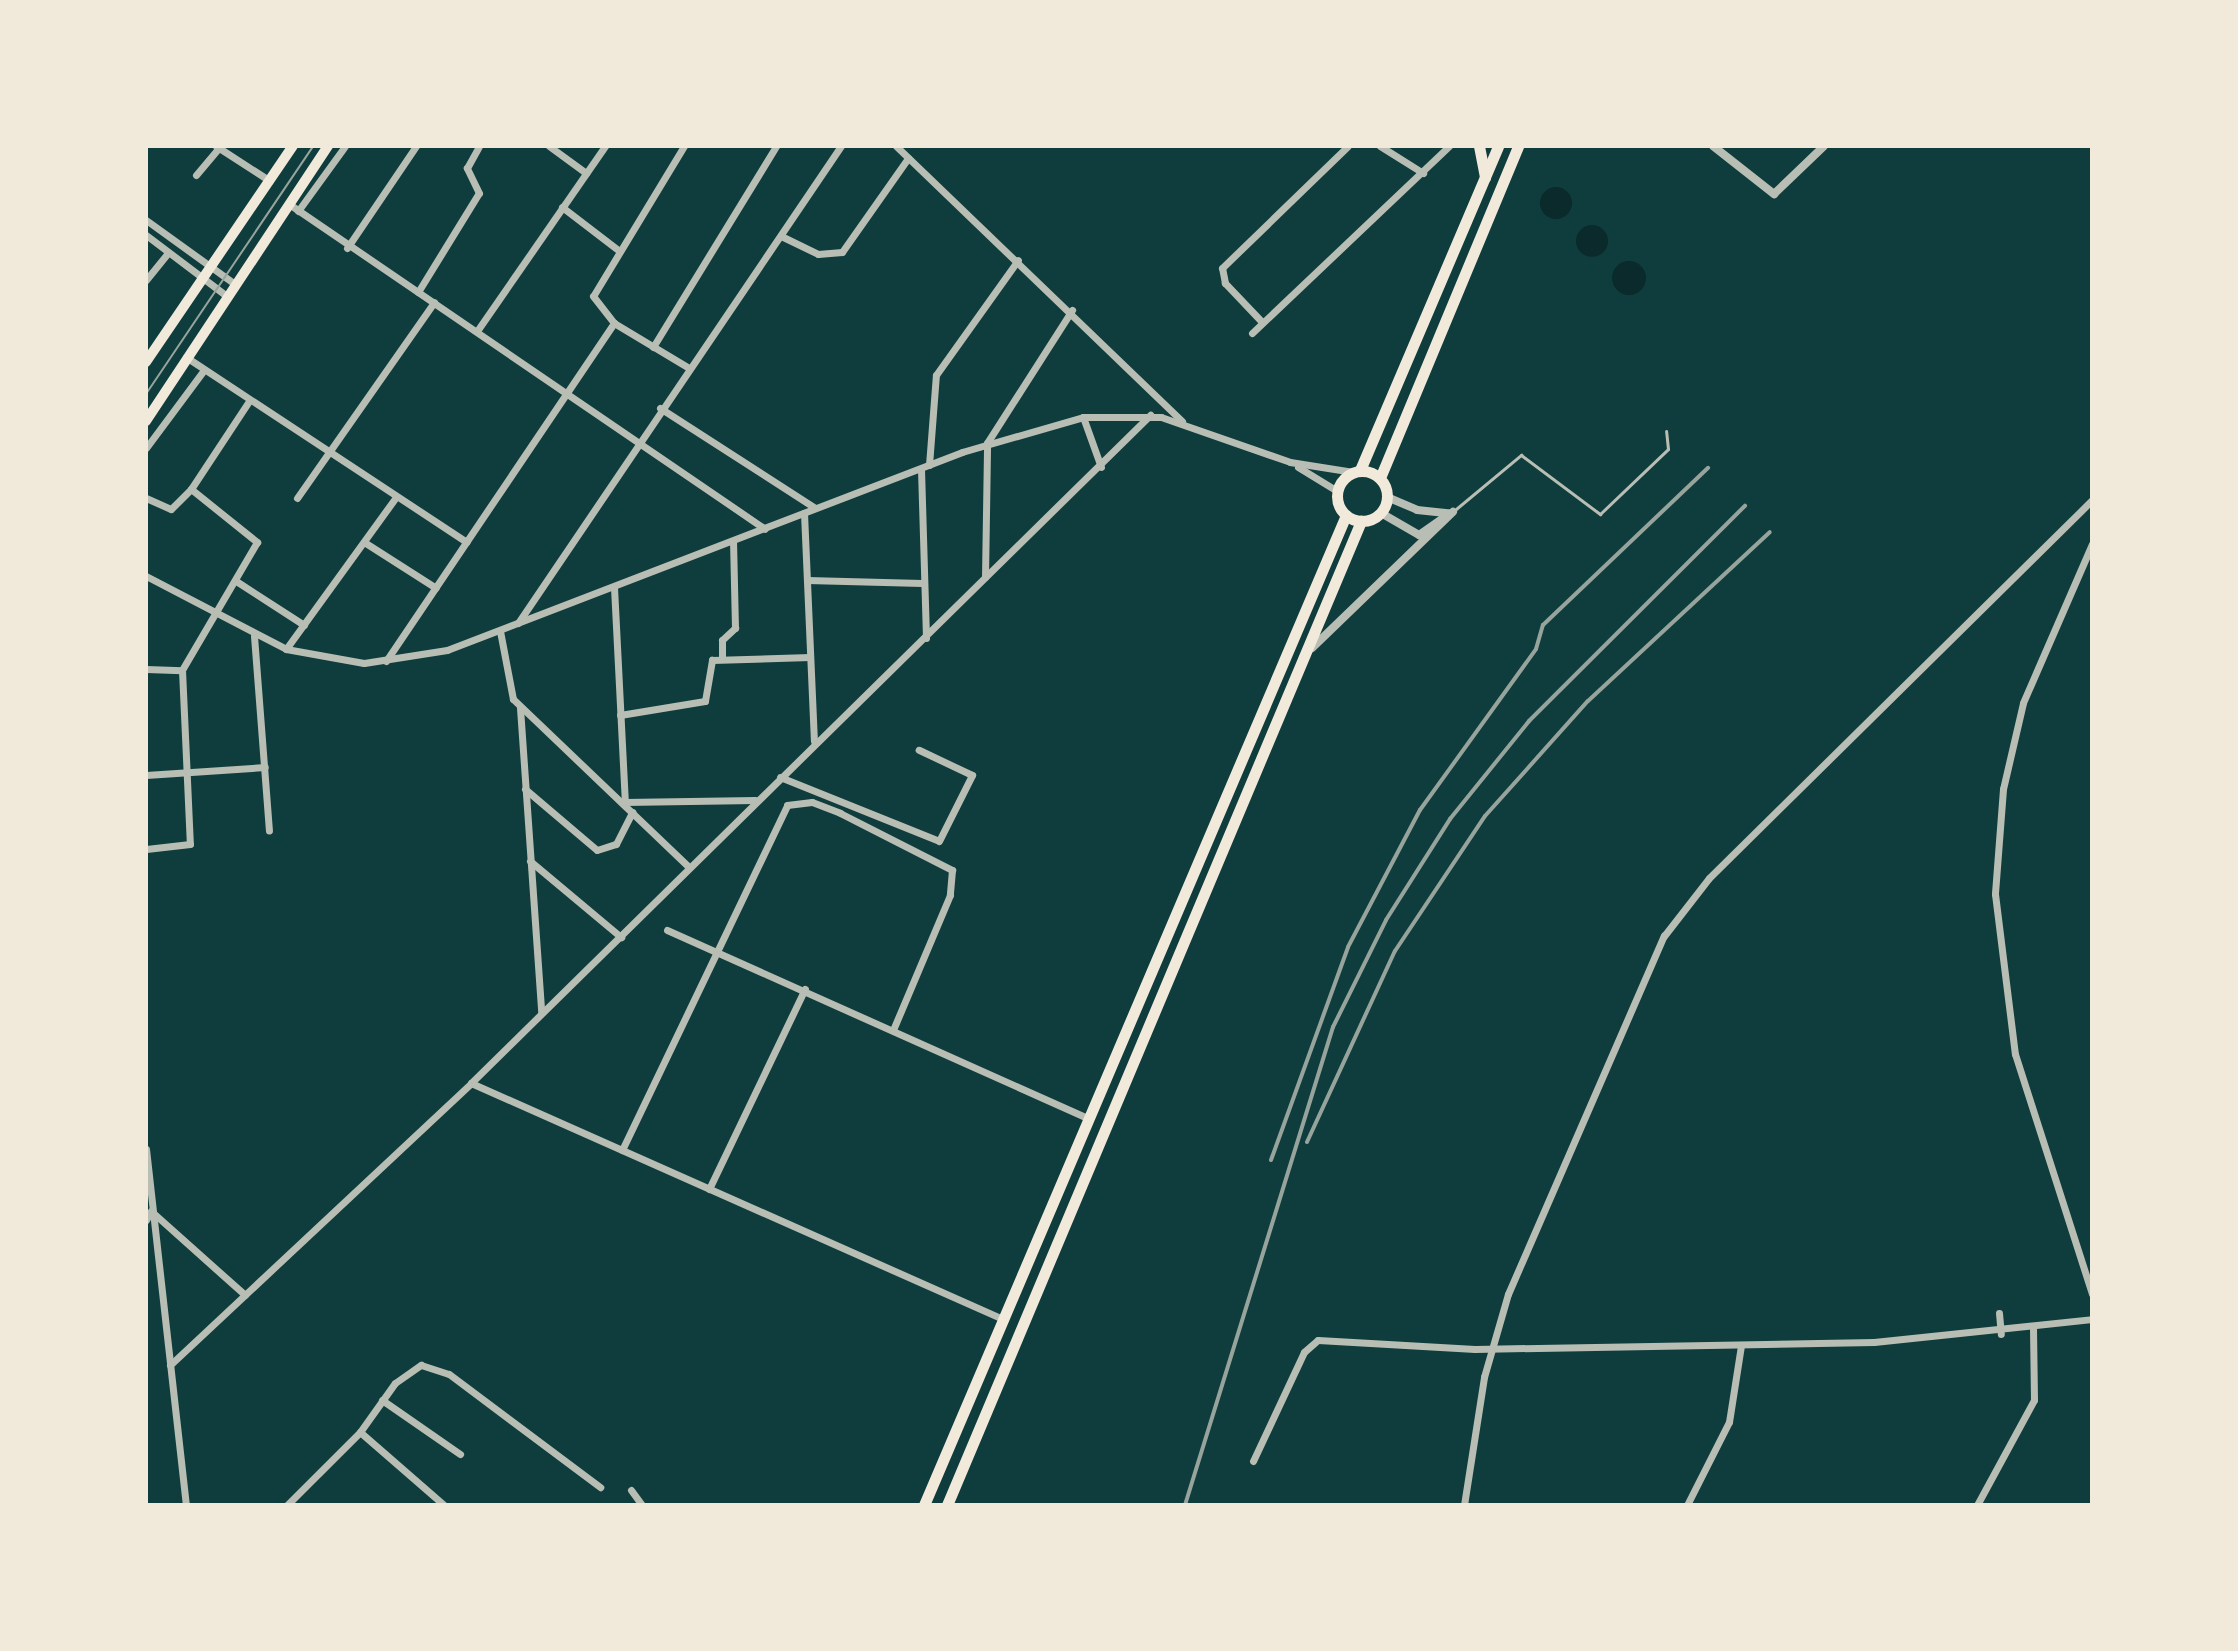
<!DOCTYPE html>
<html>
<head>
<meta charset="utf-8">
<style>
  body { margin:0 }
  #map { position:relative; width:2238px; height:1651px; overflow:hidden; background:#0f3d3e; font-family:Overpass,sans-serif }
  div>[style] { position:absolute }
  .water>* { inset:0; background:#0a2a2b }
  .round { border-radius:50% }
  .service>* { height:3px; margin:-1.5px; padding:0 1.5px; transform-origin:1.5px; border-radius:1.5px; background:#b8beb3 }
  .minor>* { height:7px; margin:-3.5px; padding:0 3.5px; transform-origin:3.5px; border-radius:3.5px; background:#b8beb3 }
  .tertiary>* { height:8px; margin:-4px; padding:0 4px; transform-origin:4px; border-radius:4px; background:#b8beb3 }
  .secondary>* { height:10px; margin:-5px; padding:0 5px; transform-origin:5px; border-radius:5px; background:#f1e9da }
  .primary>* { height:11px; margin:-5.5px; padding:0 5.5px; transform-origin:5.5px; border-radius:5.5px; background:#f1e9da }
  .primary>.ring { margin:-5.5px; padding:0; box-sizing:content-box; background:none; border:11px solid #f1e9da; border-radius:50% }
  .tram>* { height:2px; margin:-1px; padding:0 1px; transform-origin:1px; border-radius:1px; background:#97a49c }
  .rail>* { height:4px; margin:-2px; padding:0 2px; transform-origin:2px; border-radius:2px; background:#97a49c }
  span { translate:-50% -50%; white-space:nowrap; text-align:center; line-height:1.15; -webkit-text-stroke:8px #f1e9da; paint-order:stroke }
  .frame { position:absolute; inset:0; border:148px solid #f1e9da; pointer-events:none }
</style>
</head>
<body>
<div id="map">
  <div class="water">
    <i class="round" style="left:1540px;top:187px;width:32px;height:32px"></i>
    <i class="round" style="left:1576px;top:225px;width:32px;height:32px"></i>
    <i class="round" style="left:1612px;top:261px;width:34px;height:34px"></i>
  </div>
  <div class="service">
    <i style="left:1456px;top:509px;width:85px;rotate:-39.7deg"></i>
    <i style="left:1521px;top:455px;width:99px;rotate:36.8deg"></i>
    <i style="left:1600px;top:514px;width:94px;rotate:-43.7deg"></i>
    <i style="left:1668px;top:449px;width:18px;rotate:-96deg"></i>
  </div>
  <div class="minor">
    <i style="left:216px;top:146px;width:64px;rotate:32.9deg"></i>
    <i style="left:549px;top:146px;width:46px;rotate:36.1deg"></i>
    <i style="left:684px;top:146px;width:175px;rotate:121.2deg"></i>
    <i style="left:593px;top:296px;width:34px;rotate:52deg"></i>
    <i style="left:614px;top:323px;width:87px;rotate:31deg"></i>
    <i style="left:896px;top:146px;width:397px;rotate:43.9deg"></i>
    <i style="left:1380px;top:146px;width:51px;rotate:32.1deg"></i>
    <i style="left:196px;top:175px;width:35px;rotate:-50deg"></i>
    <i style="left:289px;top:204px;width:576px;rotate:34.32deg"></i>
    <i style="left:562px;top:207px;width:69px;rotate:37.4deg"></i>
    <i style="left:298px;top:211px;width:80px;rotate:-54.1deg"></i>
    <i style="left:146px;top:220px;width:111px;rotate:35.8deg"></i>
    <i style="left:146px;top:235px;width:103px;rotate:37.1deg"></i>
    <i style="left:781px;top:236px;width:41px;rotate:25.9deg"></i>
    <i style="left:818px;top:254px;width:24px;rotate:-5deg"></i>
    <i style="left:842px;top:252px;width:115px;rotate:-54.9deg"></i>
    <i style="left:347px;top:248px;width:123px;rotate:-55.9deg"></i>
    <i style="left:146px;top:280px;width:35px;rotate:-51deg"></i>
    <i style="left:418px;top:292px;width:116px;rotate:-58.4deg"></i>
    <i style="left:479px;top:193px;width:28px;rotate:-116deg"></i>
    <i style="left:467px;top:168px;width:25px;rotate:-61deg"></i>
    <i style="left:1262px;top:322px;width:54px;rotate:-133.5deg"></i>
    <i style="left:1225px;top:283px;width:15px;rotate:-101deg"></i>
    <i style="left:1222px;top:268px;width:175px;rotate:-44.1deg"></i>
    <i style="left:477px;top:331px;width:225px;rotate:-55.3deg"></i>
    <i style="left:1252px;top:333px;width:272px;rotate:-43.5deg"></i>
    <i style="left:653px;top:347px;width:236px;rotate:-58.5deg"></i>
    <i style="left:186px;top:357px;width:336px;rotate:33.4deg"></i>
    <i style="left:660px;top:408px;width:184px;rotate:32.8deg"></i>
    <i style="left:1083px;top:417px;width:53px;rotate:70.2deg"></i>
    <i style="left:146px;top:448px;width:97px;rotate:-53.4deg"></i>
    <i style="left:929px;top:465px;width:90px;rotate:-85.6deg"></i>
    <i style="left:936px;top:375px;width:141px;rotate:-54.5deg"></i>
    <i style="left:1298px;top:467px;width:46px;rotate:31.6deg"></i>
    <i style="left:921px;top:469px;width:169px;rotate:88.3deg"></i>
    <i style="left:191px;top:489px;width:105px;rotate:-56.6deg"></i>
    <i style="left:146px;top:498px;width:27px;rotate:24deg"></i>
    <i style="left:171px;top:509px;width:28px;rotate:-45deg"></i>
    <i style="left:191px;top:489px;width:85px;rotate:38.8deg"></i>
    <i style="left:257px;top:542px;width:148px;rotate:120.4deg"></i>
    <i style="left:182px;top:670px;width:174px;rotate:87.4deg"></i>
    <i style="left:190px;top:844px;width:44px;rotate:173.5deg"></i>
    <i style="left:297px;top:498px;width:239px;rotate:-55deg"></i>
    <i style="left:804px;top:513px;width:228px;rotate:87.5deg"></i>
    <i style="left:364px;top:542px;width:85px;rotate:32.6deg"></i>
    <i style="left:2092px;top:544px;width:173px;rotate:113.5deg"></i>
    <i style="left:2023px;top:703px;width:88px;rotate:103.1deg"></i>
    <i style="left:2003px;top:789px;width:105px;rotate:94.4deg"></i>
    <i style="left:1995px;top:894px;width:161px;rotate:82.9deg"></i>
    <i style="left:2015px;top:1054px;width:252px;rotate:72.2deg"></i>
    <i style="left:146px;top:576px;width:158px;rotate:27.5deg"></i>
    <i style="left:286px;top:649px;width:79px;rotate:10.2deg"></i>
    <i style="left:364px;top:663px;width:84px;rotate:-8.9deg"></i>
    <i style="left:447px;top:650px;width:552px;rotate:-21.03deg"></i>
    <i style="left:962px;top:452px;width:126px;rotate:-16.1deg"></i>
    <i style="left:1083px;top:417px;width:78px"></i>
    <i style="left:1161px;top:417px;width:137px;rotate:19.2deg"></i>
    <i style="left:1290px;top:462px;width:64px;rotate:9deg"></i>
    <i style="left:985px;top:577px;width:134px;rotate:-89.1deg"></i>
    <i style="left:987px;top:443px;width:158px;rotate:-57.4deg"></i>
    <i style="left:807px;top:580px;width:115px;rotate:1.5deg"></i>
    <i style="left:236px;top:581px;width:81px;rotate:32.9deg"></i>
    <i style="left:614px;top:587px;width:215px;rotate:87.1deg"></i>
    <i style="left:518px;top:623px;width:576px;rotate:-55.9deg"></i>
    <i style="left:500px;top:631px;width:69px;rotate:79.2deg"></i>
    <i style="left:513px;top:699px;width:243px;rotate:43.7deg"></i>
    <i style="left:254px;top:636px;width:195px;rotate:85.6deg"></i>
    <i style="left:286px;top:649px;width:188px;rotate:-54.1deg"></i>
    <i style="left:722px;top:659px;width:19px;rotate:-90deg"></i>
    <i style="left:722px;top:640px;width:18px;rotate:-43deg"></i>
    <i style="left:735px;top:628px;width:86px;rotate:-91.3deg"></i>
    <i style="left:386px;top:661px;width:408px;rotate:-56deg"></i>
    <i style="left:146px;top:669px;width:36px;rotate:2deg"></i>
    <i style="left:520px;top:708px;width:305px;rotate:86deg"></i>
    <i style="left:620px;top:715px;width:86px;rotate:-9.4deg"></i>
    <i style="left:705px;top:701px;width:42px;rotate:-80.3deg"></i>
    <i style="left:712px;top:660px;width:98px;rotate:-1.8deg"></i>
    <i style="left:146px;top:775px;width:119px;rotate:-3.8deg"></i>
    <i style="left:780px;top:777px;width:171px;rotate:21.9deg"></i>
    <i style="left:939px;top:841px;width:74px;rotate:-63.4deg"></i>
    <i style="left:972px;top:775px;width:59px;rotate:-154.7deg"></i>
    <i style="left:525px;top:789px;width:94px;rotate:40.3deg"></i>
    <i style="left:597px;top:850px;width:20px;rotate:-18deg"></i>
    <i style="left:616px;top:844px;width:36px;rotate:-63deg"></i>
    <i style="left:624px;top:802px;width:131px;rotate:-0.9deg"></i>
    <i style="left:530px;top:861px;width:119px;rotate:39.9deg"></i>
    <i style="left:667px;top:930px;width:463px;rotate:24.1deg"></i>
    <i style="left:471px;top:1083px;width:584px;rotate:23.93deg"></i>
    <i style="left:146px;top:1149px;width:358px;rotate:83.6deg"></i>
    <i style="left:622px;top:1150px;width:382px;rotate:-64.4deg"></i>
    <i style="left:787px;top:805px;width:25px;rotate:-7deg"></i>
    <i style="left:812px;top:802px;width:30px;rotate:21deg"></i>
    <i style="left:840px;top:813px;width:126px;rotate:27deg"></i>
    <i style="left:952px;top:870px;width:25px;rotate:95deg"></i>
    <i style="left:950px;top:895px;width:147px;rotate:112.9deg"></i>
    <i style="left:709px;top:1189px;width:222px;rotate:-64.4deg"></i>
    <i style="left:146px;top:1220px;width:10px;rotate:-61deg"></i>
    <i style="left:151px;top:1211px;width:126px;rotate:41.8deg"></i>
    <i style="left:1999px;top:1313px;width:21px;rotate:85deg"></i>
    <i style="left:170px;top:1365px;width:412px;rotate:-43.1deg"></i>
    <i style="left:471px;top:1083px;width:953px;rotate:-44.53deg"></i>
    <i style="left:382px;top:1400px;width:95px;rotate:34.7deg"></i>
    <i style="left:360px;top:1432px;width:111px;rotate:41deg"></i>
    <i style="left:1253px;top:1461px;width:120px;rotate:-64.9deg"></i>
    <i style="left:1304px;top:1352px;width:18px;rotate:-41deg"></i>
    <i style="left:1318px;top:1340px;width:157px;rotate:3.3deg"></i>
    <i style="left:1475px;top:1349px;width:399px;rotate:-1deg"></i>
    <i style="left:1874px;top:1342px;width:219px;rotate:-6deg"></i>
    <i style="left:631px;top:1490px;width:19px;rotate:54deg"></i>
    <i style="left:287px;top:1505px;width:103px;rotate:-45deg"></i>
    <i style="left:360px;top:1432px;width:60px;rotate:-54.5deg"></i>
    <i style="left:395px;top:1383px;width:32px;rotate:-35deg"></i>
    <i style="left:421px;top:1365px;width:29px;rotate:18deg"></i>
    <i style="left:449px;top:1374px;width:189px;rotate:36.8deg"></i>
    <i style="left:1464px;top:1505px;width:130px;rotate:-81.1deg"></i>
    <i style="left:1484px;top:1377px;width:86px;rotate:-73.9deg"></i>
    <i style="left:1508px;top:1294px;width:391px;rotate:-66.5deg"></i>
    <i style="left:1664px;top:936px;width:73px;rotate:-52.2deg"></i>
    <i style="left:1709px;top:878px;width:538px;rotate:-44.62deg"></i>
    <i style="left:1687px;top:1505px;width:93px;rotate:-63.2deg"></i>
    <i style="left:1729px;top:1422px;width:78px;rotate:-81.1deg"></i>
    <i style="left:1977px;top:1505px;width:119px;rotate:-61.5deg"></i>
    <i style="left:2034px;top:1400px;width:71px;rotate:-90.8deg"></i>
  </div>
  <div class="tertiary">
    <i style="left:1713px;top:146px;width:78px;rotate:38.2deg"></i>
    <i style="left:1774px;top:194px;width:69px;rotate:-43.8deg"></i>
    <i style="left:1387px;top:497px;width:33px;rotate:23deg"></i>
    <i style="left:1417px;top:510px;width:31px;rotate:6deg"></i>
    <i style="left:1381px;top:513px;width:44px;rotate:30.1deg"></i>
    <i style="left:1419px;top:535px;width:37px;rotate:-35deg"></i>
    <i style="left:1312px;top:648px;width:196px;rotate:-44deg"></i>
  </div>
  <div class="secondary">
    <i style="left:146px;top:362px;width:261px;rotate:-55.8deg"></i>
    <i style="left:146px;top:421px;width:330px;rotate:-56.5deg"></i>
  </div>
  <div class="primary">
    <i style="left:1479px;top:146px;width:32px;rotate:79deg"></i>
    <i style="left:1360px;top:470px;width:352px;rotate:-66.9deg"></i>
    <i class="ring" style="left:1337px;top:471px;width:39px;height:39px"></i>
    <i style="left:1380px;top:478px;width:360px;rotate:-67.4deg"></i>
    <i style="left:924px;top:1505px;width:1076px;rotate:-66.91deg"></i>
    <i style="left:947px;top:1505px;width:1068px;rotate:-67.18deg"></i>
  </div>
  <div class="tram">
    <i style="left:146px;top:394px;width:299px;rotate:-56deg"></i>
  </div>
  <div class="rail">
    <i style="left:1307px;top:1142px;width:210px;rotate:-65.3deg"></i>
    <i style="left:1395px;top:951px;width:162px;rotate:-56.3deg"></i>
    <i style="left:1485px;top:816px;width:154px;rotate:-48.2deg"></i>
    <i style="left:1588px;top:701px;width:248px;rotate:-42.9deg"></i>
    <i style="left:1271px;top:1160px;width:226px;rotate:-70.1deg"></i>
    <i style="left:1348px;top:947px;width:155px;rotate:-62.3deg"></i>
    <i style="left:1420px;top:810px;width:198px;rotate:-54.2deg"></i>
    <i style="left:1536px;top:649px;width:25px;rotate:-74deg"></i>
    <i style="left:1543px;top:625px;width:228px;rotate:-43.6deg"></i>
    <i style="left:1185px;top:1505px;width:500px;rotate:-72.8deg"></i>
    <i style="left:1333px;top:1027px;width:119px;rotate:-63.6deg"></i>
    <i style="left:1386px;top:920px;width:120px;rotate:-57.6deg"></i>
    <i style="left:1450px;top:819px;width:126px;rotate:-51.1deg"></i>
    <i style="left:1529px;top:721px;width:305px;rotate:-44.9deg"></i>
  </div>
  <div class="frame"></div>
</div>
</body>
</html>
